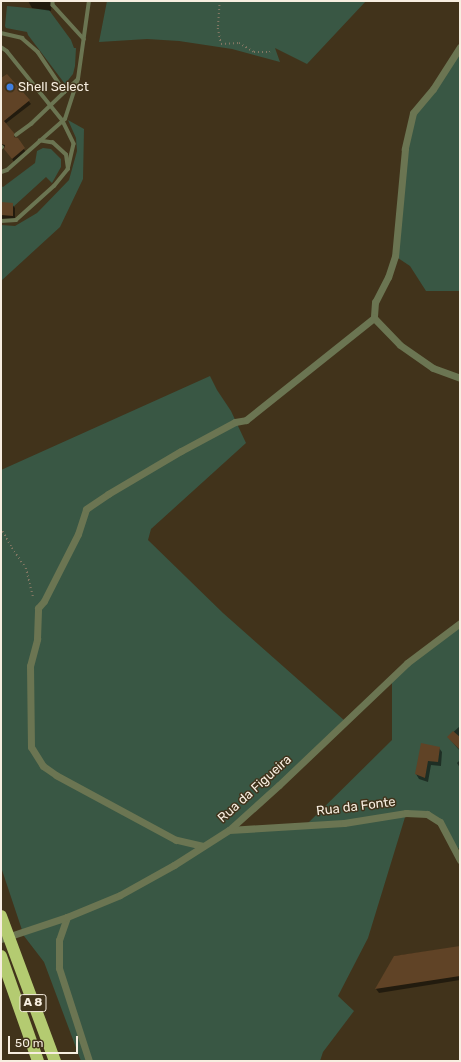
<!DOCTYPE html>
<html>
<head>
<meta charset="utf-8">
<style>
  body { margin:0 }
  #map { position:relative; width:461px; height:1062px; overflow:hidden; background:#41331b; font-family:Rubik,sans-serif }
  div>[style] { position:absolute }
  .green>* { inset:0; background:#395744 }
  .shadow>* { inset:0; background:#0007 }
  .building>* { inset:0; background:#604326 }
  .path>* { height:1.5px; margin-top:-0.75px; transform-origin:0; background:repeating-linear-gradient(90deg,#837763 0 1px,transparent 0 4px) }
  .service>* { height:3.5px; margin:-1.75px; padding:0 1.75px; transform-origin:1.75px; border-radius:1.75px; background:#6b7552 }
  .minor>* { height:7px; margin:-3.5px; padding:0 3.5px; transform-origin:3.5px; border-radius:3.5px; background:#6b7552 }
  .motorway>* { height:12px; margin:-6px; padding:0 6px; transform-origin:6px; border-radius:6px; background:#b4cb71 }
  .dots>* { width:11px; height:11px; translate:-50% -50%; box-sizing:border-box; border:2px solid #41331b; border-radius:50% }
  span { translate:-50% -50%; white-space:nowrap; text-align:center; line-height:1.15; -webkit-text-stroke:3px #41331b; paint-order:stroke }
  .shield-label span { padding:1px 3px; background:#41331b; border:1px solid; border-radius:3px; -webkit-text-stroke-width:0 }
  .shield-label { font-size:12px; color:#f7eee0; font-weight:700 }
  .poi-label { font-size:13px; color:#f7eee0 }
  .left { translate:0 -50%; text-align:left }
  .street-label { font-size:13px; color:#f7eee0 }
  .frame { position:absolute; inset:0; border:2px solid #f7eee0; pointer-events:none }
  .scale { position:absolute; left:8px; top:1036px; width:70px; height:18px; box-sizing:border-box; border:2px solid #f7eee0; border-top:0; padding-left:5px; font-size:12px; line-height:14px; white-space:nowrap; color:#f7eee0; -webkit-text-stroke:3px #41331b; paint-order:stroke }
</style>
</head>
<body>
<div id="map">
  <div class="green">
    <i style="clip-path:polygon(107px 1px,366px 1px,307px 64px,275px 48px,280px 62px,232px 49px,179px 41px,147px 39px,99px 42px)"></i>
    <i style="clip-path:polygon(7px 6px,49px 10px,71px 40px,74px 48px,76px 48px,75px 66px,73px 74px,65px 84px,28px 35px,27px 32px,6px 28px,5px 26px)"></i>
    <i style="clip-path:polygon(460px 55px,460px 291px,426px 291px,410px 266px,395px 256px,413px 113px,453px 58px)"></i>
    <i style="clip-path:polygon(68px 120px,84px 129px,83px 179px,60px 227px,1px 281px,1px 225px,15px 226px,37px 213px,69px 180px,77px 151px,76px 138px)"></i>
    <i style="clip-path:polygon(43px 148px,51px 149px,61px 159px,61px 167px,52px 183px,46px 177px,12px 208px,1px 203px,1px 186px,3px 187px,35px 163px,37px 151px)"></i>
    <i style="clip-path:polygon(210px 376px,217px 390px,231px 411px,246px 443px,151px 529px,148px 540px,223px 613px,345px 721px,229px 829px,306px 825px,392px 740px,392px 677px,460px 623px,460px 848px,454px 850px,440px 822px,427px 814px,406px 814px,368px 938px,338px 996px,354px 1011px,323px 1052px,320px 1061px,81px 1061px,44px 962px,24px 936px,1px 867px,1px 470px)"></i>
  </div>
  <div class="shadow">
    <i style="clip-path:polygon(28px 1px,52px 1px,51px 11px,32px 8px)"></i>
    <i style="clip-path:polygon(7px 75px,31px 104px,5px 124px,26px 152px,14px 162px,5px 148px,1px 145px,1px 80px)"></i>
    <i style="clip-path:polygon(1px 203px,12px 204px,15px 208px,15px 220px,1px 220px)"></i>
    <i style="clip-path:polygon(460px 726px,460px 751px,448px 737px)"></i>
    <i style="clip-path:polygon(439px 748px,442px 752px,441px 766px,431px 765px,428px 782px,419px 779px,416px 774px)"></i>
    <i style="clip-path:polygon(460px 760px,460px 768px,457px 763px)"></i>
    <i style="clip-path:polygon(460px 947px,460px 980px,379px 993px,376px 989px,395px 956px)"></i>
  </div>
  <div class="building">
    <i style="clip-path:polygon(7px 74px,30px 100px,4px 121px,14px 133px,14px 137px,18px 138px,25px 148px,12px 159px,4px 149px,5px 145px,1px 144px,1px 78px)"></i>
    <i style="clip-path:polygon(1px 202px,13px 203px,13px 216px,1px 215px)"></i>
    <i style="clip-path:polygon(453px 731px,460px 737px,460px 750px,447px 737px)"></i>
    <i style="clip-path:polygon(421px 743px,440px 747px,438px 762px,428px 761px,425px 778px,415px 774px)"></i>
    <i style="clip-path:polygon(460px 946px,460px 976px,375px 989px,394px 956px)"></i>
  </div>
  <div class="path">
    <i style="left:220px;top:1px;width:27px;rotate:94deg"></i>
    <i style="left:218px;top:28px;width:16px;rotate:79deg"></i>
    <i style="left:221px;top:44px;width:18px;rotate:-3deg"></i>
    <i style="left:239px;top:43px;width:17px;rotate:31deg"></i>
    <i style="left:254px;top:52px;width:15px"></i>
    <i style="left:269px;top:52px;width:3px;rotate:-45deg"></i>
    <i style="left:1px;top:528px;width:23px;rotate:61deg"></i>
    <i style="left:12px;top:548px;width:24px;rotate:55deg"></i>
    <i style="left:26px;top:568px;width:32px;rotate:76deg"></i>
  </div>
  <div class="service">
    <i style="left:53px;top:1px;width:4px;rotate:90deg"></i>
    <i style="left:53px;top:5px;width:46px;rotate:47.6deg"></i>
    <i style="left:1px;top:33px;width:22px;rotate:13deg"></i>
    <i style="left:22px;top:38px;width:21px;rotate:41deg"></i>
    <i style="left:38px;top:52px;width:48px;rotate:56deg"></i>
    <i style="left:1px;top:47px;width:7px;rotate:34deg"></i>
    <i style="left:7px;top:51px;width:90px;rotate:51.3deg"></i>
    <i style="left:63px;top:121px;width:25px;rotate:64deg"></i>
    <i style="left:74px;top:144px;width:26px;rotate:103deg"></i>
    <i style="left:16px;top:135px;width:19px;rotate:-36deg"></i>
    <i style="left:31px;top:124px;width:64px;rotate:-43.7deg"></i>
    <i style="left:1px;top:148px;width:1px;rotate:-45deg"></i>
    <i style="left:1px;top:172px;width:6px;rotate:-18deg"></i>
    <i style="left:7px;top:170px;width:77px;rotate:-41.3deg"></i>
    <i style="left:65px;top:119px;width:42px;rotate:-72deg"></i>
    <i style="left:78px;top:79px;width:79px;rotate:-82deg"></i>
    <i style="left:1px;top:221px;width:15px;rotate:-4deg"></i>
    <i style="left:16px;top:220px;width:51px;rotate:-41.8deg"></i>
    <i style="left:54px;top:186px;width:22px;rotate:-51deg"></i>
    <i style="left:68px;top:169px;width:14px;rotate:-98deg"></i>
    <i style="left:66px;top:155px;width:18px;rotate:-137deg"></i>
    <i style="left:53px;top:143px;width:13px;rotate:-171deg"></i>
  </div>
  <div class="minor">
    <i style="left:460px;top:47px;width:50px;rotate:122.7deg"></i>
    <i style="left:433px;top:89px;width:31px;rotate:130deg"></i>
    <i style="left:413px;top:113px;width:37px;rotate:103deg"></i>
    <i style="left:405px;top:149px;width:107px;rotate:95.3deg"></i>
    <i style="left:395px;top:256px;width:22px;rotate:108deg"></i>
    <i style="left:388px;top:277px;width:28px;rotate:117deg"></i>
    <i style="left:375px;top:302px;width:16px;rotate:94deg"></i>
    <i style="left:374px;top:318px;width:37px;rotate:46deg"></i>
    <i style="left:400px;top:345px;width:40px;rotate:34.9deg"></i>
    <i style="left:433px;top:368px;width:29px;rotate:20deg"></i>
    <i style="left:229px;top:830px;width:115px;rotate:-3.5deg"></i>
    <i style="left:344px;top:823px;width:63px;rotate:-9.2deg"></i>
    <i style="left:406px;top:813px;width:21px;rotate:3deg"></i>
    <i style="left:427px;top:814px;width:15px;rotate:32deg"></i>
    <i style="left:440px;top:822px;width:43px;rotate:62.2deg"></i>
    <i style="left:203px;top:846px;width:28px;rotate:-167deg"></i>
    <i style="left:176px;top:840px;width:136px;rotate:-151.6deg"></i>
    <i style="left:56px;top:775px;width:16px;rotate:-145deg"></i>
    <i style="left:43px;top:766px;width:22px;rotate:-122deg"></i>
    <i style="left:31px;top:747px;width:81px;rotate:-90.7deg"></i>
    <i style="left:30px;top:666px;width:28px;rotate:-75deg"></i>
    <i style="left:37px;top:639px;width:31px;rotate:-88deg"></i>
    <i style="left:38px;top:608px;width:9px;rotate:-49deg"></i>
    <i style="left:44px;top:601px;width:75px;rotate:-63.1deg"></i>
    <i style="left:78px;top:534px;width:26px;rotate:-72deg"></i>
    <i style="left:86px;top:509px;width:27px;rotate:-34deg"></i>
    <i style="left:108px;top:494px;width:85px;rotate:-30.5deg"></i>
    <i style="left:181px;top:451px;width:61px;rotate:-28.2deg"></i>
    <i style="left:235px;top:422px;width:11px;rotate:-10deg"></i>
    <i style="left:246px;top:420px;width:164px;rotate:-38.6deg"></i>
    <i style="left:67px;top:917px;width:24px;rotate:109deg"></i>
    <i style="left:59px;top:940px;width:28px;rotate:90deg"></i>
    <i style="left:59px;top:968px;width:98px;rotate:72.1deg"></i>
    <i style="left:1px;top:939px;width:70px;rotate:-18.4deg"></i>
    <i style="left:67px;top:917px;width:57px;rotate:-22.5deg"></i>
    <i style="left:120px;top:895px;width:62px;rotate:-29.1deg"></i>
    <i style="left:174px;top:865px;width:65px;rotate:-32.5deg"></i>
    <i style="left:229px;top:830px;width:67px;rotate:-42deg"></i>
    <i style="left:279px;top:785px;width:177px;rotate:-43.6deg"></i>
    <i style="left:407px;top:663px;width:66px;rotate:-37deg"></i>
  </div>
  <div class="motorway">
    <i style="left:1px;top:916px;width:155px;rotate:69.6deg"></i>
    <i style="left:1px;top:956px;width:111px;rotate:70.6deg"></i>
  </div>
  <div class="dots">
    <i style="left:10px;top:87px;background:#3f7fe0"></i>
  </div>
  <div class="shield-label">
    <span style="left:33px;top:1003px">A 8</span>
  </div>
  <div class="poi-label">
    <span class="left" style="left:18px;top:87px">Shell Select</span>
  </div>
  <div class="street-label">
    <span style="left:255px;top:789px;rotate:-42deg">Rua da Figueira</span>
    <span style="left:356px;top:807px;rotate:-7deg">Rua da Fonte</span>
  </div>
  <div class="frame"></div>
  <div class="scale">50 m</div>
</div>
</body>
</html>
